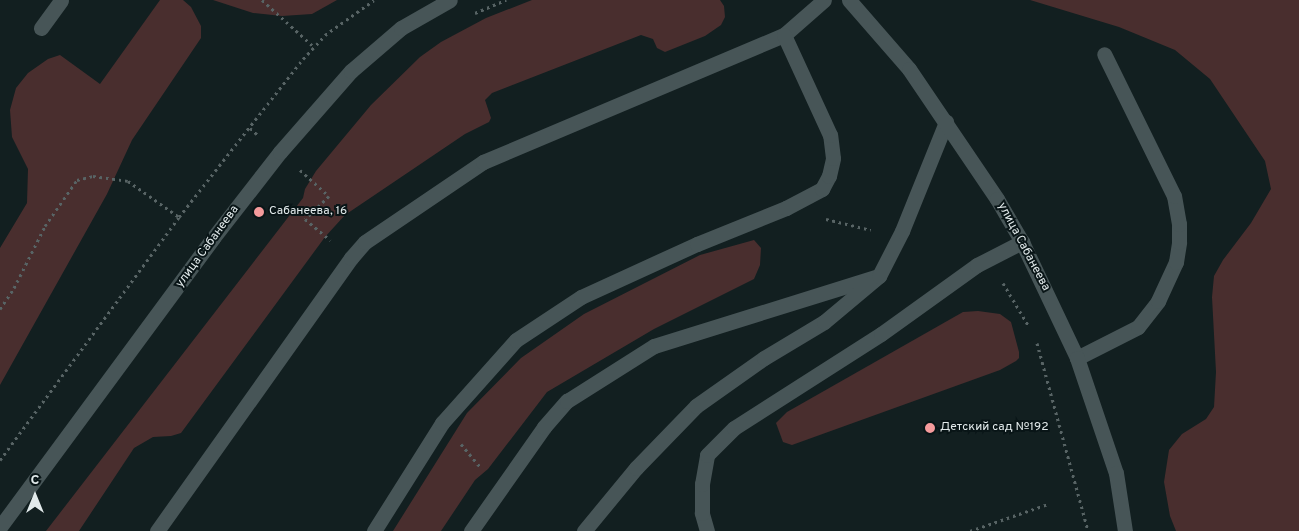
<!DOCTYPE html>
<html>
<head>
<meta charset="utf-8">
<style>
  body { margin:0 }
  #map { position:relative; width:1299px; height:531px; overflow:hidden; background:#121f20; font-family:Overpass,sans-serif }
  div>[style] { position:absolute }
  .green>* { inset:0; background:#492e2e }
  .path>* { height:3px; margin-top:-1.5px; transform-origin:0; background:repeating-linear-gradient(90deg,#586465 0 2.5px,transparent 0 6.5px) }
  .lane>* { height:15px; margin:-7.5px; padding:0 7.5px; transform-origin:7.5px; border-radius:7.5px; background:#475557 }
  .secondary>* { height:15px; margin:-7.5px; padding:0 7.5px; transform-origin:7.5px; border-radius:7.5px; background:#475557 }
  .dots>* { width:14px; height:14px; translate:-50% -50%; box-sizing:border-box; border:2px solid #091517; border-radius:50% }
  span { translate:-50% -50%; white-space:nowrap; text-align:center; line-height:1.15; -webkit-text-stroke:4px #091517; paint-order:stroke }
  .poi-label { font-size:12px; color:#e2eaeb }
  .left { translate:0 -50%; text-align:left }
  .street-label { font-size:12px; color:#e2eaeb }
  .north { position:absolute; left:10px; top:471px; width:50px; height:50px; -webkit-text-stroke:4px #091517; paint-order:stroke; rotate:0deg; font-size:14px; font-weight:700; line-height:20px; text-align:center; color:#e2eaeb }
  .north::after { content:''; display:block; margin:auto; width:18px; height:22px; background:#e2eaeb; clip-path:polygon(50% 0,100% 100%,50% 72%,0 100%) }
</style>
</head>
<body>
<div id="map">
  <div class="green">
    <i style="clip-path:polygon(160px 0,183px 0,191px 7px,201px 26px,201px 38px,132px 140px,107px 194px,0 385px,0 248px,27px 203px,28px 169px,12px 137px,10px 110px,16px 88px,28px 73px,48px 59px,60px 55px,100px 84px)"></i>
    <i style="clip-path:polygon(213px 0,337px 0,312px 14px,282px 16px,253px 13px)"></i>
    <i style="clip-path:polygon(532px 0,720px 0,724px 6px,725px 17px,721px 25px,705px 36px,665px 52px,657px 48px,653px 39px,641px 35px,492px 93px,485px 100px,491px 118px,489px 122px,465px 134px,345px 215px,325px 237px,181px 433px,171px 436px,153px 437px,134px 448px,79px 531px,46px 531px,303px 198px,305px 189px,316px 171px,371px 105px,420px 57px,441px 42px,486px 18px)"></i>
    <i style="clip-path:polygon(1030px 0,1299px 0,1299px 531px,1176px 531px,1170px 516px,1164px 482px,1169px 450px,1182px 434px,1206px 419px,1214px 407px,1216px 372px,1212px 297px,1214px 276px,1223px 260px,1251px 223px,1271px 189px,1265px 161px,1210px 79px,1175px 50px,1119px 27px)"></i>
    <i style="clip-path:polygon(754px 240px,761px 248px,760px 265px,754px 279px,654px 329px,547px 392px,488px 469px,475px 480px,441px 531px,393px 531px,467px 413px,521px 358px,584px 314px,700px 255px)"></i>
    <i style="clip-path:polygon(978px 311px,1000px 314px,1011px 322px,1019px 352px,1019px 358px,1016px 361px,1000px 370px,792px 445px,783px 442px,776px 423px,787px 412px,963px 312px)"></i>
  </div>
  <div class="path">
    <i style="left:262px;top:0;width:70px;rotate:42.1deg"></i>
    <i style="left:475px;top:13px;width:34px;rotate:-23deg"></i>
    <i style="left:250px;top:128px;width:12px;rotate:42deg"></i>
    <i style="left:300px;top:170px;width:39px;rotate:42deg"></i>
    <i style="left:329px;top:196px;width:33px;rotate:136deg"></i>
    <i style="left:305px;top:219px;width:33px;rotate:40deg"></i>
    <i style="left:826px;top:219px;width:46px;rotate:13.7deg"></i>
    <i style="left:1003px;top:283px;width:49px;rotate:59.2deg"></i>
    <i style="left:0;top:309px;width:25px;rotate:-56deg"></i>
    <i style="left:14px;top:288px;width:69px;rotate:-63.4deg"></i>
    <i style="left:45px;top:226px;width:56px;rotate:-55.2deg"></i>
    <i style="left:77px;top:180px;width:16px;rotate:-14deg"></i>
    <i style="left:93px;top:176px;width:35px;rotate:8deg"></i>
    <i style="left:128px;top:181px;width:62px;rotate:35.2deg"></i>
    <i style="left:1037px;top:343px;width:195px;rotate:74.8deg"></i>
    <i style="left:461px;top:444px;width:31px;rotate:50deg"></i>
    <i style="left:0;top:460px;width:302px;rotate:-53.6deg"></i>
    <i style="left:179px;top:217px;width:201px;rotate:-51.9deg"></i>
    <i style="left:303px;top:59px;width:33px;rotate:-47deg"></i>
    <i style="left:325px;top:35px;width:60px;rotate:-35.5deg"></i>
    <i style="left:970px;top:531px;width:83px;rotate:-19.1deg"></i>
  </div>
  <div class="lane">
    <i style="left:41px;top:28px;width:34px;rotate:-54deg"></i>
    <i style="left:1077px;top:358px;width:68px;rotate:-26.9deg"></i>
    <i style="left:1138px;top:327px;width:33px;rotate:-52deg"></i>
    <i style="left:1158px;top:301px;width:43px;rotate:-65.2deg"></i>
    <i style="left:1176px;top:262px;width:20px;rotate:-81deg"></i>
    <i style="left:1179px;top:242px;width:18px;rotate:-90deg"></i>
    <i style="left:1179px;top:224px;width:28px;rotate:-100deg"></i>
    <i style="left:1174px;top:196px;width:158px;rotate:-116.2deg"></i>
    <i style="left:157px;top:531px;width:335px;rotate:-54.6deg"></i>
    <i style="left:351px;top:258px;width:21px;rotate:-49deg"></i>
    <i style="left:365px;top:242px;width:143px;rotate:-34.1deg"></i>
    <i style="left:483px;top:162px;width:327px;rotate:-22.9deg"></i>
    <i style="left:784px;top:35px;width:53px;rotate:-41.2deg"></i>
    <i style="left:374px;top:531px;width:128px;rotate:-57.8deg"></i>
    <i style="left:442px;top:423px;width:111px;rotate:-48.3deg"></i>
    <i style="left:516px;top:340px;width:78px;rotate:-33.5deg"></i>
    <i style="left:581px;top:297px;width:128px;rotate:-24.6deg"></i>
    <i style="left:697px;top:244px;width:96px;rotate:-22deg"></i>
    <i style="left:786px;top:208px;width:41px;rotate:-27.8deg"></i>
    <i style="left:822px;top:189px;width:15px;rotate:-62deg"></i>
    <i style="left:829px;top:176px;width:18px;rotate:-77deg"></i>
    <i style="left:833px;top:158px;width:23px;rotate:-97deg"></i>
    <i style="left:830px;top:135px;width:110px;rotate:-114.7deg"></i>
    <i style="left:471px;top:531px;width:127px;rotate:-54.9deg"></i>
    <i style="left:544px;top:427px;width:35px;rotate:-49deg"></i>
    <i style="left:567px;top:401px;width:103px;rotate:-32.3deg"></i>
    <i style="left:654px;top:346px;width:232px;rotate:-17.3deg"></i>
    <i style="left:584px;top:531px;width:82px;rotate:-50.5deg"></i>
    <i style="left:636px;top:468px;width:86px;rotate:-45.9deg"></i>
    <i style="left:696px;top:406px;width:83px;rotate:-35.2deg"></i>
    <i style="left:764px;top:358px;width:70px;rotate:-31deg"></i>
    <i style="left:824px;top:322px;width:72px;rotate:-39.9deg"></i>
    <i style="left:879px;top:276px;width:51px;rotate:-62.9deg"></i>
    <i style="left:902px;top:231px;width:118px;rotate:-68deg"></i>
    <i style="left:707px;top:531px;width:19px;rotate:-106deg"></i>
    <i style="left:702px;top:513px;width:29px;rotate:-90deg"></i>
    <i style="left:702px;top:484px;width:29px;rotate:-80deg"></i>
    <i style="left:707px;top:455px;width:38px;rotate:-45deg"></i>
    <i style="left:734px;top:428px;width:174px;rotate:-32.6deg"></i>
    <i style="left:881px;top:334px;width:118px;rotate:-35.7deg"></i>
    <i style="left:977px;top:265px;width:51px;rotate:-27.1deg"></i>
  </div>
  <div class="secondary">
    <i style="left:849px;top:0;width:91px;rotate:49deg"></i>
    <i style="left:909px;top:69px;width:157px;rotate:55.9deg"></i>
    <i style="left:997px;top:199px;width:50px;rotate:59.8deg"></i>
    <i style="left:1022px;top:242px;width:128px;rotate:64.6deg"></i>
    <i style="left:1077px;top:358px;width:121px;rotate:71.3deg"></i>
    <i style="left:1116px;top:473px;width:59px;rotate:81.2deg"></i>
    <i style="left:0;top:527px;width:359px;rotate:-53.6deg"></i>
    <i style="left:213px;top:238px;width:109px;rotate:-52.1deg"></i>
    <i style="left:280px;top:152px;width:108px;rotate:-48.8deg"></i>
    <i style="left:351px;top:71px;width:66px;rotate:-40.7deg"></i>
    <i style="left:401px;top:28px;width:56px;rotate:-29.7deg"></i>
  </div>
  <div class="dots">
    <i style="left:259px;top:212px;background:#f59b9c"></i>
    <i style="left:930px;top:428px;background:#f59b9c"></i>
  </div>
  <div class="poi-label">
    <span class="left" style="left:269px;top:212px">Сабанеева, 16</span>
    <span class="left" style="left:940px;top:428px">Детский сад №192</span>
  </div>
  <div class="street-label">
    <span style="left:208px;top:247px;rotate:-54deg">улица Сабанеева</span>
    <span style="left:1023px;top:247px;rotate:62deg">улица Сабанеева</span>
  </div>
  <div class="north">С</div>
</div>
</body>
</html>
